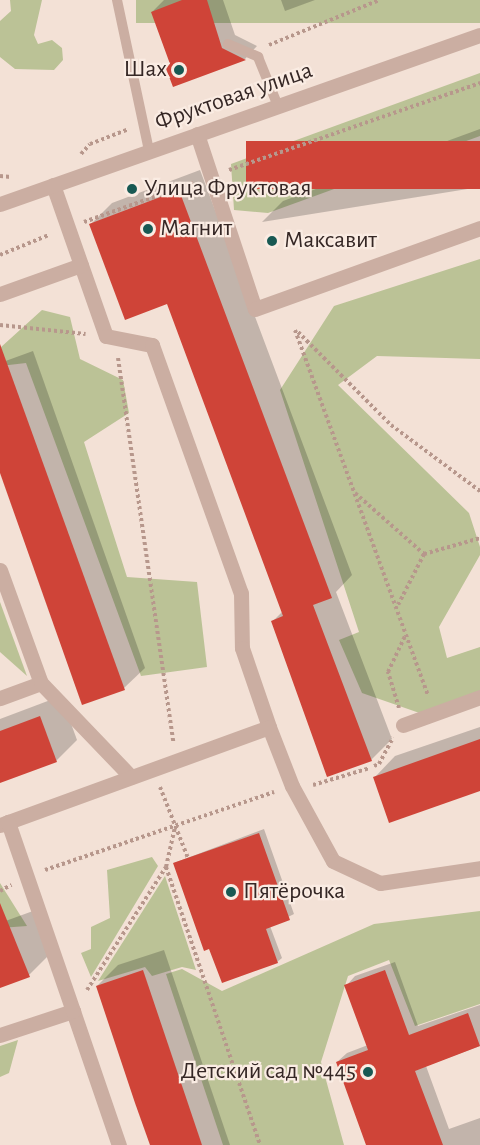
<!DOCTYPE html>
<html>
<head>
<meta charset="utf-8">
<style>
  body { margin:0 }
  #map { position:relative; width:480px; height:1145px; overflow:hidden; background:#f3e1d6; font-family:"Alegreya Sans",sans-serif }
  div>[style] { position:absolute }
  .green>* { inset:0; background:#bbc296; transform-origin:0 0 }
  .shadow>* { inset:0; background:#0003 }
  .building>* { inset:0; background:#cf4438; transform-origin:0 0 }
  .path>* { height:4px; margin-top:-2px; transform-origin:0; background:repeating-linear-gradient(90deg,#b7978c 0 3px,transparent 0 6px) }
  .service>* { height:10px; margin:-5px; padding:0 5px; transform-origin:5px; border-radius:5px; background:#cbaea2 }
  .minor>* { height:15px; margin:-7.5px; padding:0 7.5px; transform-origin:7.5px; border-radius:7.5px; background:#cbaea2 }
  .tertiary>* { height:15px; margin:-7.5px; padding:0 7.5px; transform-origin:7.5px; border-radius:7.5px; background:#cbaea2 }
  .dots>* { width:16px; height:16px; translate:-50% -50%; box-sizing:border-box; border:3px solid #faece3; border-radius:50% }
  span { translate:-50% -50%; white-space:nowrap; text-align:center; line-height:1.15; -webkit-text-stroke:4.5px #faece3; paint-order:stroke }
  .poi-label { font-size:24px; color:#352725 }
  .right { translate:-100% -50%; text-align:right }
  .left { translate:0 -50%; text-align:left }
  .street-label { font-size:24px; color:#352725 }
</style>
</head>
<body>
<div id="map">
  <div class="green">
    <i style="clip-path:polygon(10px 0,42px 0,34px 35px,38px 44px,52px 40px,62px 48px,63px 60px,54px 70px,15px 69px,0 57px,0 21px,11px 11px)"></i>
    <i style="left:480px;top:0;width:23px;height:344px;rotate:90deg"></i>
    <i style="clip-path:polygon(480px 73px,480px 136px,268px 213px,234px 210px,231px 164px)"></i>
    <i style="clip-path:polygon(480px 259px,480px 359px,377px 356px,338px 385px,469px 513px,480px 547px,480px 555px,439px 627px,447px 658px,480px 647px,480px 702px,431px 717px,362px 693px,339px 640px,359px 632px,280px 390px,334px 306px)"></i>
    <i style="clip-path:polygon(42px 310px,70px 317px,80px 359px,123px 380px,129px 413px,84px 442px,127px 577px,197px 582px,207px 667px,141px 676px,26px 363px,0 366px,0 348px)"></i>
    <i style="clip-path:polygon(0 602px,27px 676px,0 652px)"></i>
    <i style="clip-path:polygon(152px 857px,158px 866px,91px 977px,81px 953px,91px 949px,91px 927px,110px 918px,107px 870px)"></i>
    <i style="clip-path:polygon(165px 876px,196px 970px,182px 967px,152px 976px,145px 967px,98px 981px)"></i>
    <i style="clip-path:polygon(0 883px,27px 926px,0 928px)"></i>
    <i style="clip-path:polygon(480px 911px,480px 1004px,415px 1026px,389px 960px,348px 976px,321px 1062px,344px 1145px,223px 1145px,166px 974px,182px 969px,222px 991px,374px 924px)"></i>
    <i style="clip-path:polygon(18px 1040px,9px 1073px,0 1077px,0 1046px)"></i>
  </div>
  <div class="shadow">
    <i style="clip-path:polygon(164px 0,223px 0,235px 35px,257px 46px,245px 59px,174px 85px,167px 67px,171px 63px,152px 12px)"></i>
    <i style="clip-path:polygon(281px 0,315px 0,285px 11px)"></i>
    <i style="clip-path:polygon(480px 129px,480px 187px,262px 222px,283px 201px)"></i>
    <i style="clip-path:polygon(200px 170px,352px 575px,336px 592px,392px 739px,371px 760px,273px 621px,283px 611px,168px 303px,91px 224px,112px 203px)"></i>
    <i style="clip-path:polygon(33px 351px,145px 668px,124px 688px,0 468px,0 363px)"></i>
    <i style="clip-path:polygon(61px 696px,77px 740px,56px 761px,0 782px,0 719px)"></i>
    <i style="clip-path:polygon(480px 727px,480px 789px,375px 777px,395px 756px)"></i>
    <i style="clip-path:polygon(264px 829px,294px 914px,270px 926px,282px 958px,277px 962px,210px 947px,174px 863px)"></i>
    <i style="clip-path:polygon(33px 911px,50px 954px,29px 975px,0 986px,0 923px)"></i>
    <i style="clip-path:polygon(164px 950px,230px 1145px,151px 1145px,97px 986px,118px 965px)"></i>
    <i style="clip-path:polygon(395px 962px,418px 1026px,480px 1005px,480px 1046px,426px 1066px,449px 1129px,480px 1118px,480px 1145px,368px 1145px,337px 1062px,347px 1053px,368px 1045px,346px 986px,355px 976px)"></i>
  </div>
  <div class="building">
    <i style="clip-path:polygon(182px 0,207px 0,222px 48px,246px 60px,173px 87px,165px 66px,170px 64px,151px 12px)"></i>
    <i style="left:480px;top:141px;width:48px;height:234px;rotate:90deg"></i>
    <i style="clip-path:polygon(179px 190px,332px 598px,313px 605px,372px 761px,327px 777px,271px 621px,283px 616px,167px 304px,125px 320px,89px 224px)"></i>
    <i style="clip-path:polygon(0 344px,125px 690px,82px 705px,0 473px)"></i>
    <i style="clip-path:polygon(40px 716px,57px 762px,0 783px,0 731px)"></i>
    <i style="clip-path:polygon(480px 739px,480px 791px,389px 823px,373px 777px)"></i>
    <i style="clip-path:polygon(259px 833px,290px 920px,266px 929px,278px 963px,222px 983px,209px 949px,204px 951px,173px 863px)"></i>
    <i style="clip-path:polygon(0 903px,30px 977px,0 988px)"></i>
    <i style="clip-path:polygon(143px 970px,202px 1145px,150px 1145px,135px 1103px,96px 986px)"></i>
    <i style="clip-path:polygon(385px 970px,409px 1035px,468px 1013px,480px 1046px,415px 1071px,443px 1145px,366px 1145px,336px 1062px,368px 1050px,344px 985px)"></i>
  </div>
  <div class="path">
    <i style="left:269px;top:45px;width:119px;rotate:-22.2deg"></i>
    <i style="left:81px;top:154px;width:13px;rotate:-48deg"></i>
    <i style="left:90px;top:144px;width:40px;rotate:-21deg"></i>
    <i style="left:229px;top:170px;width:266px;rotate:-19.1deg"></i>
    <i style="left:0;top:176px;width:11px;rotate:5deg"></i>
    <i style="left:84px;top:222px;width:116px;rotate:-19.7deg"></i>
    <i style="left:0;top:255px;width:53px;rotate:-22.2deg"></i>
    <i style="left:0;top:325px;width:86px;rotate:6deg"></i>
    <i style="left:295px;top:330px;width:388px;rotate:70deg"></i>
    <i style="left:298px;top:332px;width:132px;rotate:45deg"></i>
    <i style="left:391px;top:425px;width:111px;rotate:36.6deg"></i>
    <i style="left:118px;top:358px;width:388px;rotate:81.8deg"></i>
    <i style="left:355px;top:493px;width:92px;rotate:41.5deg"></i>
    <i style="left:424px;top:554px;width:59px;rotate:117deg"></i>
    <i style="left:424px;top:554px;width:58px;rotate:-15.9deg"></i>
    <i style="left:399px;top:708px;width:38px;rotate:-107deg"></i>
    <i style="left:388px;top:672px;width:42px;rotate:-64.7deg"></i>
    <i style="left:374px;top:766px;width:5px;rotate:-22deg"></i>
    <i style="left:379px;top:764px;width:30px;rotate:-62deg"></i>
    <i style="left:313px;top:785px;width:59px;rotate:-16.6deg"></i>
    <i style="left:160px;top:787px;width:76px;rotate:68.5deg"></i>
    <i style="left:166px;top:867px;width:293px;rotate:71.3deg"></i>
    <i style="left:45px;top:870px;width:242px;rotate:-18.8deg"></i>
    <i style="left:0;top:891px;width:13px;rotate:-29deg"></i>
    <i style="left:87px;top:990px;width:146px;rotate:-57.3deg"></i>
    <i style="left:166px;top:867px;width:41px;rotate:-77.3deg"></i>
  </div>
  <div class="service">
    <i style="left:117px;top:0;width:154px;rotate:78deg"></i>
    <i style="left:228px;top:44px;width:33px;rotate:23deg"></i>
    <i style="left:258px;top:57px;width:53px;rotate:67.8deg"></i>
  </div>
  <div class="minor">
    <i style="left:197px;top:134px;width:184px;rotate:71.7deg"></i>
    <i style="left:255px;top:309px;width:239px;rotate:-19.8deg"></i>
    <i style="left:53px;top:185px;width:160px;rotate:70.7deg"></i>
    <i style="left:106px;top:336px;width:47px;rotate:11.1deg"></i>
    <i style="left:152px;top:345px;width:263px;rotate:70.3deg"></i>
    <i style="left:241px;top:593px;width:55px;rotate:89deg"></i>
    <i style="left:242px;top:648px;width:83px;rotate:71.1deg"></i>
    <i style="left:269px;top:727px;width:63px;rotate:68.7deg"></i>
    <i style="left:292px;top:786px;width:85px;rotate:61.3deg"></i>
    <i style="left:333px;top:861px;width:52px;rotate:25.1deg"></i>
    <i style="left:380px;top:883px;width:101px;rotate:-8.5deg"></i>
    <i style="left:0;top:294px;width:86px;rotate:-19.7deg"></i>
    <i style="left:0;top:570px;width:120px;rotate:70.1deg"></i>
    <i style="left:41px;top:683px;width:44px;rotate:159.9deg"></i>
    <i style="left:41px;top:683px;width:130px;rotate:46.2deg"></i>
    <i style="left:403px;top:725px;width:82px;rotate:-20deg"></i>
    <i style="left:0;top:825px;width:286px;rotate:-20deg"></i>
    <i style="left:73px;top:1011px;width:142px;rotate:71.1deg"></i>
    <i style="left:0;top:1035px;width:77px;rotate:-18.2deg"></i>
    <i style="left:73px;top:1011px;width:200px;rotate:-109deg"></i>
  </div>
  <div class="tertiary">
    <i style="left:0;top:204px;width:509px;rotate:-19.4deg"></i>
  </div>
  <div class="dots">
    <i style="left:179px;top:70px;background:#185953"></i>
    <i style="left:132px;top:189px;background:#185953"></i>
    <i style="left:148px;top:229px;background:#185953"></i>
    <i style="left:272px;top:241px;background:#185953"></i>
    <i style="left:231px;top:892px;background:#185953"></i>
    <i style="left:368px;top:1072px;background:#185953"></i>
  </div>
  <div class="poi-label">
    <span class="right" style="left:167px;top:70px">Шах</span>
    <span class="left" style="left:144px;top:189px">Улица Фруктовая</span>
    <span class="left" style="left:160px;top:229px">Магнит</span>
    <span class="left" style="left:284px;top:241px">Максавит</span>
    <span class="left" style="left:243px;top:892px">Пятёрочка</span>
    <span class="right" style="left:356px;top:1072px">Детский сад №445</span>
  </div>
  <div class="street-label">
    <span style="left:234px;top:97px;rotate:-19deg">Фруктовая улица</span>
  </div>
</div>
</body>
</html>
